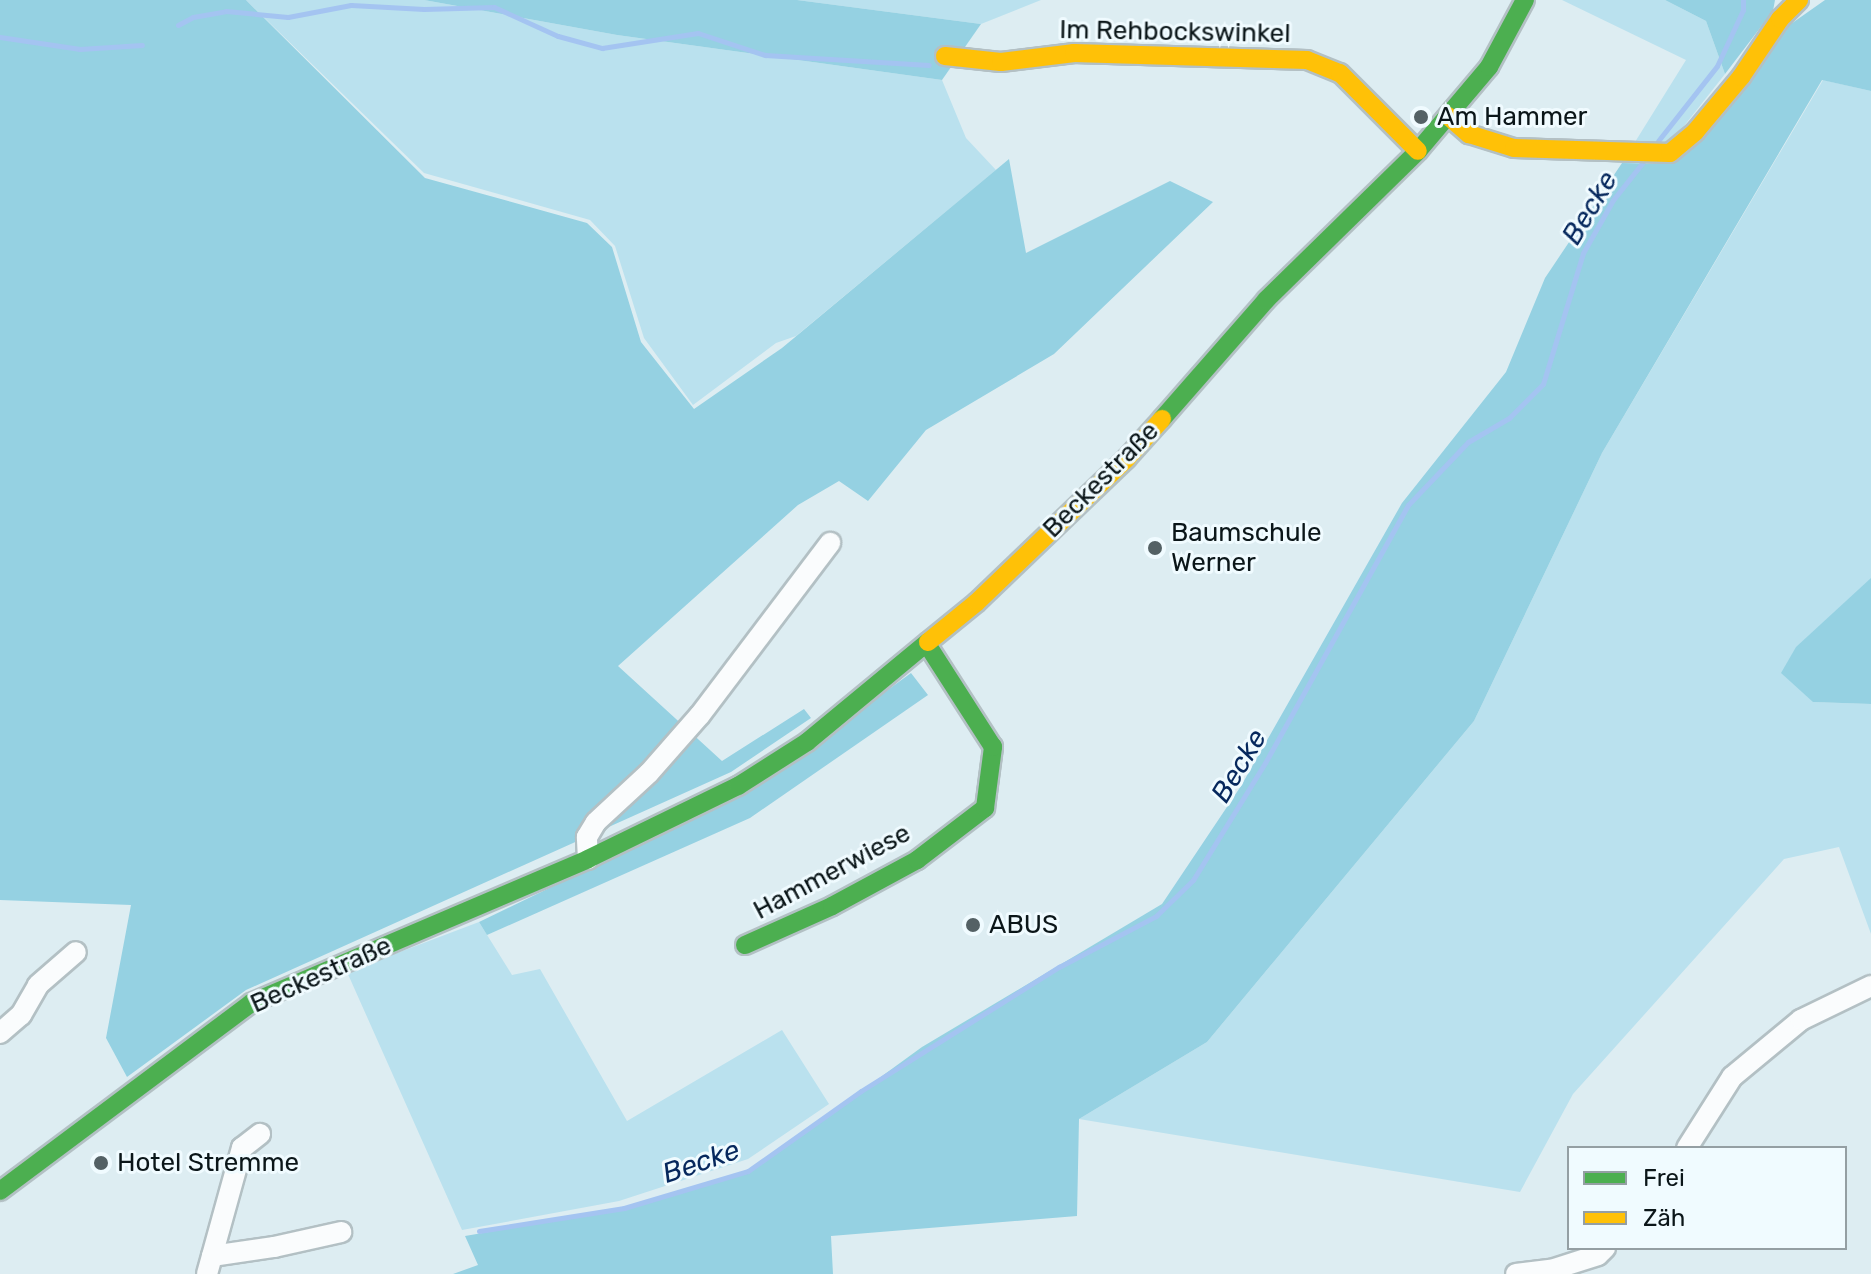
<!DOCTYPE html>
<html>
<head>
<meta charset="utf-8">
<style>
  body { margin:0 }
  #map { position:relative; width:1871px; height:1274px; overflow:hidden; background:#ddedf2; font-family:Rubik,sans-serif }
  div>[style] { position:absolute }
  .green>* { inset:0; background:#bae1ee }
  .forest>* { inset:0; background:#95d1e2 }
  .stream>* { height:5px; margin:-2.5px; padding:0 2.5px; transform-origin:2.5px; border-radius:2.5px; background:#a4c4f1 }
  .roads { filter:drop-shadow(2px 0 #b3c0c4) drop-shadow(-2px 0 #b3c0c4) drop-shadow(0 2px #b3c0c4) drop-shadow(0 -2px #b3c0c4) }
  .street>* { height:20px; margin:-10px; padding:0 10px; transform-origin:10px; border-radius:10px; background:#fafcfd }
  .fast>* { height:18px; margin:-9px; padding:0 9px; transform-origin:9px; border-radius:9px; background:#4caf50 }
  .slow>* { height:18px; margin:-9px; padding:0 9px; transform-origin:9px; border-radius:9px; background:#ffc107 }
  .dots>* { width:22px; height:22px; translate:-50% -50%; box-sizing:border-box; border:4px solid #f0fbff; border-radius:50% }
  span { translate:-50% -50%; white-space:nowrap; text-align:center; line-height:1.15; -webkit-text-stroke:6px #f0fbff; paint-order:stroke }
  .street-label { font-size:26px; color:#0b1619 }
  .poi-label { font-size:26px; color:#0b1619 }
  .left { translate:0 -50%; text-align:left }
  .water-label { font-size:28px; color:#06285d; font-style:italic }
  .legend { position:absolute; left:1567px; top:1146px; width:280px; height:104px; box-sizing:border-box; background:#f0fbff; border:2px solid #949fa3; margin:0; padding:10px 14px; list-style:none; font-size:24px; color:#0b1619 }
  .legend li { display:flex; align-items:center; gap:16px; height:40px }
  .legend b { width:40px; border:2px solid #949fa3 }
</style>
</head>
<body>
<div id="map">
  <div class="green">
    <i style="clip-path:polygon(246px 0,424px 0,617px 35px,942px 80px,966px 138px,996px 170px,796px 336px,776px 343px,693px 405px,644px 338px,615px 246px,590px 220px,424px 173px)"></i>
    <i style="clip-path:polygon(797px 0,1041px 0,981px 24px)"></i>
    <i style="clip-path:polygon(1562px 0,1665px 0,1706px 21px,1725px 74px,1669px 145px,1635px 142px,1686px 60px)"></i>
    <i style="clip-path:polygon(1823px 80px,1871px 91px,1871px 579px,1813px 702px,1871px 704px,1871px 934px,1839px 847px,1784px 859px,1573px 1094px,1520px 1192px,1079px 1119px,1207px 1042px,1474px 721px,1602px 453px)"></i>
    <i style="clip-path:polygon(479px 922px,512px 975px,540px 969px,627px 1121px,782px 1030px,829px 1104px,748px 1159px,619px 1201px,462px 1230px,347px 972px)"></i>
  </div>
  <div class="forest">
    <i style="clip-path:polygon(0 0,246px 0,425px 178px,587px 223px,612px 247px,641px 342px,694px 409px,782px 348px,1009px 159px,1026px 253px,1170px 181px,1213px 202px,1054px 354px,926px 430px,868px 501px,839px 481px,798px 505px,618px 666px,722px 761px,804px 709px,811px 718px,731px 772px,246px 990px,127px 1077px,106px 1038px,131px 905px,0 900px)"></i>
    <i style="clip-path:polygon(424px 0,797px 0,981px 24px,942px 80px,617px 35px)"></i>
    <i style="clip-path:polygon(1665px 0,1775px 0,1773px 11px,1725px 74px,1706px 21px)"></i>
    <i style="clip-path:polygon(1825px 0,1871px 0,1871px 91px,1822px 80px,1602px 453px,1474px 721px,1207px 1042px,1079px 1119px,1077px 1216px,831px 1236px,833px 1274px,453px 1274px,478px 1265px,465px 1236px,624px 1209px,754px 1169px,922px 1047px,1162px 904px,1241px 786px,1402px 503px,1506px 372px,1545px 278px,1622px 163px,1669px 164px,1788px 26px)"></i>
    <i style="clip-path:polygon(1871px 578px,1871px 704px,1813px 702px,1781px 673px,1796px 647px)"></i>
    <i style="clip-path:polygon(911px 673px,928px 695px,750px 818px,487px 935px,479px 922px,746px 793px)"></i>
  </div>
  <div class="stream">
    <i style="left:178px;top:25px;width:17px;rotate:-28deg"></i>
    <i style="left:193px;top:17px;width:34px;rotate:-10deg"></i>
    <i style="left:226px;top:11px;width:62px;rotate:5.5deg"></i>
    <i style="left:288px;top:17px;width:64px;rotate:-10.8deg"></i>
    <i style="left:351px;top:5px;width:73px;rotate:3.1deg"></i>
    <i style="left:424px;top:9px;width:70px;rotate:-1.6deg"></i>
    <i style="left:494px;top:7px;width:70px;rotate:24.4deg"></i>
    <i style="left:558px;top:36px;width:46px;rotate:15.3deg"></i>
    <i style="left:602px;top:48px;width:97px;rotate:-8.9deg"></i>
    <i style="left:698px;top:33px;width:71px;rotate:18.2deg"></i>
    <i style="left:765px;top:55px;width:164px;rotate:3.5deg"></i>
    <i style="left:0;top:37px;width:81px;rotate:8.5deg"></i>
    <i style="left:80px;top:49px;width:62px;rotate:-3.7deg"></i>
    <i style="left:1658px;top:141px;width:95px;rotate:-51.8deg"></i>
    <i style="left:1717px;top:66px;width:62px;rotate:-65.1deg"></i>
    <i style="left:1743px;top:10px;width:10px;rotate:-90deg"></i>
    <i style="left:479px;top:1231px;width:147px;rotate:-9deg"></i>
    <i style="left:624px;top:1208px;width:129px;rotate:-16.6deg"></i>
    <i style="left:748px;top:1171px;width:138px;rotate:-35.3deg"></i>
    <i style="left:861px;top:1091px;width:234px;rotate:-32.1deg"></i>
    <i style="left:1059px;top:967px;width:110px;rotate:-27.7deg"></i>
    <i style="left:1156px;top:916px;width:52px;rotate:-44.2deg"></i>
    <i style="left:1193px;top:880px;width:137px;rotate:-58.4deg"></i>
    <i style="left:1265px;top:763px;width:295px;rotate:-61deg"></i>
    <i style="left:1408px;top:505px;width:87px;rotate:-46.4deg"></i>
    <i style="left:1468px;top:442px;width:48px;rotate:-30.3deg"></i>
    <i style="left:1509px;top:418px;width:48px;rotate:-45deg"></i>
    <i style="left:1543px;top:384px;width:137px;rotate:-73deg"></i>
    <i style="left:1583px;top:253px;width:61px;rotate:-60.5deg"></i>
    <i style="left:1613px;top:200px;width:48px;rotate:-51.7deg"></i>
  </div>
  <div class="roads">
    <div class="street">
      <i style="left:588px;top:859px;width:22px;rotate:-93deg"></i>
      <i style="left:587px;top:837px;width:17px;rotate:-59deg"></i>
      <i style="left:596px;top:822px;width:72px;rotate:-42.8deg"></i>
      <i style="left:649px;top:773px;width:77px;rotate:-48.7deg"></i>
      <i style="left:700px;top:715px;width:216px;rotate:-52.9deg"></i>
      <i style="left:0;top:1033px;width:28px;rotate:-41deg"></i>
      <i style="left:21px;top:1015px;width:34px;rotate:-60deg"></i>
      <i style="left:38px;top:985px;width:50px;rotate:-41deg"></i>
      <i style="left:1687px;top:1148px;width:84px;rotate:-57.6deg"></i>
      <i style="left:1732px;top:1077px;width:89px;rotate:-39.6deg"></i>
      <i style="left:1801px;top:1020px;width:78px;rotate:-25.9deg"></i>
      <i style="left:212px;top:1256px;width:63px;rotate:-8.3deg"></i>
      <i style="left:274px;top:1247px;width:69px;rotate:-12.6deg"></i>
      <i style="left:207px;top:1274px;width:131px;rotate:-74.5deg"></i>
      <i style="left:242px;top:1148px;width:23px;rotate:-38deg"></i>
      <i style="left:1516px;top:1274px;width:35px;rotate:-7deg"></i>
      <i style="left:1551px;top:1270px;width:49px;rotate:-17.7deg"></i>
      <i style="left:1598px;top:1255px;width:10px;rotate:-45deg"></i>
    </div>
    <div class="fast">
      <i style="left:1162px;top:419px;width:158px;rotate:-48.8deg"></i>
      <i style="left:1266px;top:300px;width:213px;rotate:-44.4deg"></i>
      <i style="left:1418px;top:151px;width:110px;rotate:-49.8deg"></i>
      <i style="left:1489px;top:67px;width:76px;rotate:-61.8deg"></i>
      <i style="left:745px;top:945px;width:95px;rotate:-24.1deg"></i>
      <i style="left:832px;top:906px;width:97px;rotate:-28.4deg"></i>
      <i style="left:917px;top:860px;width:86px;rotate:-37.4deg"></i>
      <i style="left:985px;top:808px;width:62px;rotate:-82.5deg"></i>
      <i style="left:993px;top:747px;width:122px;rotate:-122.7deg"></i>
      <i style="left:0;top:1191px;width:314px;rotate:-36.8deg"></i>
      <i style="left:251px;top:1003px;width:366px;rotate:-23.1deg"></i>
      <i style="left:588px;top:859px;width:167px;rotate:-26deg"></i>
      <i style="left:738px;top:786px;width:82px;rotate:-32.5deg"></i>
      <i style="left:807px;top:742px;width:157px;rotate:-39.6deg"></i>
    </div>
    <div class="slow">
      <i style="left:945px;top:56px;width:56px;rotate:6.1deg"></i>
      <i style="left:1001px;top:62px;width:74px;rotate:-7deg"></i>
      <i style="left:1074px;top:53px;width:233px;rotate:1.7deg"></i>
      <i style="left:1307px;top:60px;width:35px;rotate:22deg"></i>
      <i style="left:1340px;top:73px;width:110px;rotate:45deg"></i>
      <i style="left:1448px;top:116px;width:28px;rotate:41deg"></i>
      <i style="left:1469px;top:134px;width:47px;rotate:17.3deg"></i>
      <i style="left:1514px;top:148px;width:156px;rotate:1.8deg"></i>
      <i style="left:1670px;top:153px;width:33px;rotate:-40deg"></i>
      <i style="left:1695px;top:132px;width:72px;rotate:-50.1deg"></i>
      <i style="left:1741px;top:77px;width:70px;rotate:-56.1deg"></i>
      <i style="left:1780px;top:19px;width:27px;rotate:-45deg"></i>
      <i style="left:928px;top:642px;width:63px;rotate:-39.2deg"></i>
      <i style="left:977px;top:602px;width:207px;rotate:-43.8deg"></i>
      <i style="left:1126px;top:459px;width:54px;rotate:-48deg"></i>
    </div>
  </div>
  <div class="dots">
    <i style="left:1421px;top:117px;background:#546165"></i>
    <i style="left:1155px;top:548px;background:#546165"></i>
    <i style="left:973px;top:925px;background:#546165"></i>
    <i style="left:101px;top:1163px;background:#546165"></i>
  </div>
  <div class="street-label">
    <span style="left:1175px;top:32px;rotate:1deg">Im Rehbockswinkel</span>
    <span style="left:1101px;top:480px;rotate:-45deg">Beckestraße</span>
    <span style="left:832px;top:872px;rotate:-28deg">Hammerwiese</span>
    <span style="left:321px;top:975px;rotate:-24deg">Beckestraße</span>
  </div>
  <div class="poi-label">
    <span class="left" style="left:1437px;top:117px">Am Hammer</span>
    <span class="left" style="left:1171px;top:548px">Baumschule<br>Werner</span>
    <span class="left" style="left:989px;top:925px">ABUS</span>
    <span class="left" style="left:117px;top:1163px">Hotel Stremme</span>
  </div>
  <div class="water-label">
    <span style="left:1590px;top:208px;rotate:-59deg">Becke</span>
    <span style="left:1239px;top:766px;rotate:-59deg">Becke</span>
    <span style="left:701px;top:1162px;rotate:-19deg">Becke</span>
  </div>
  <ul class="legend">
  <li><b style="height:10px;background:#4caf50"></b>Frei</li>
  <li><b style="height:10px;background:#ffc107"></b>Zäh</li>
  </ul>
</div>
</body>
</html>
